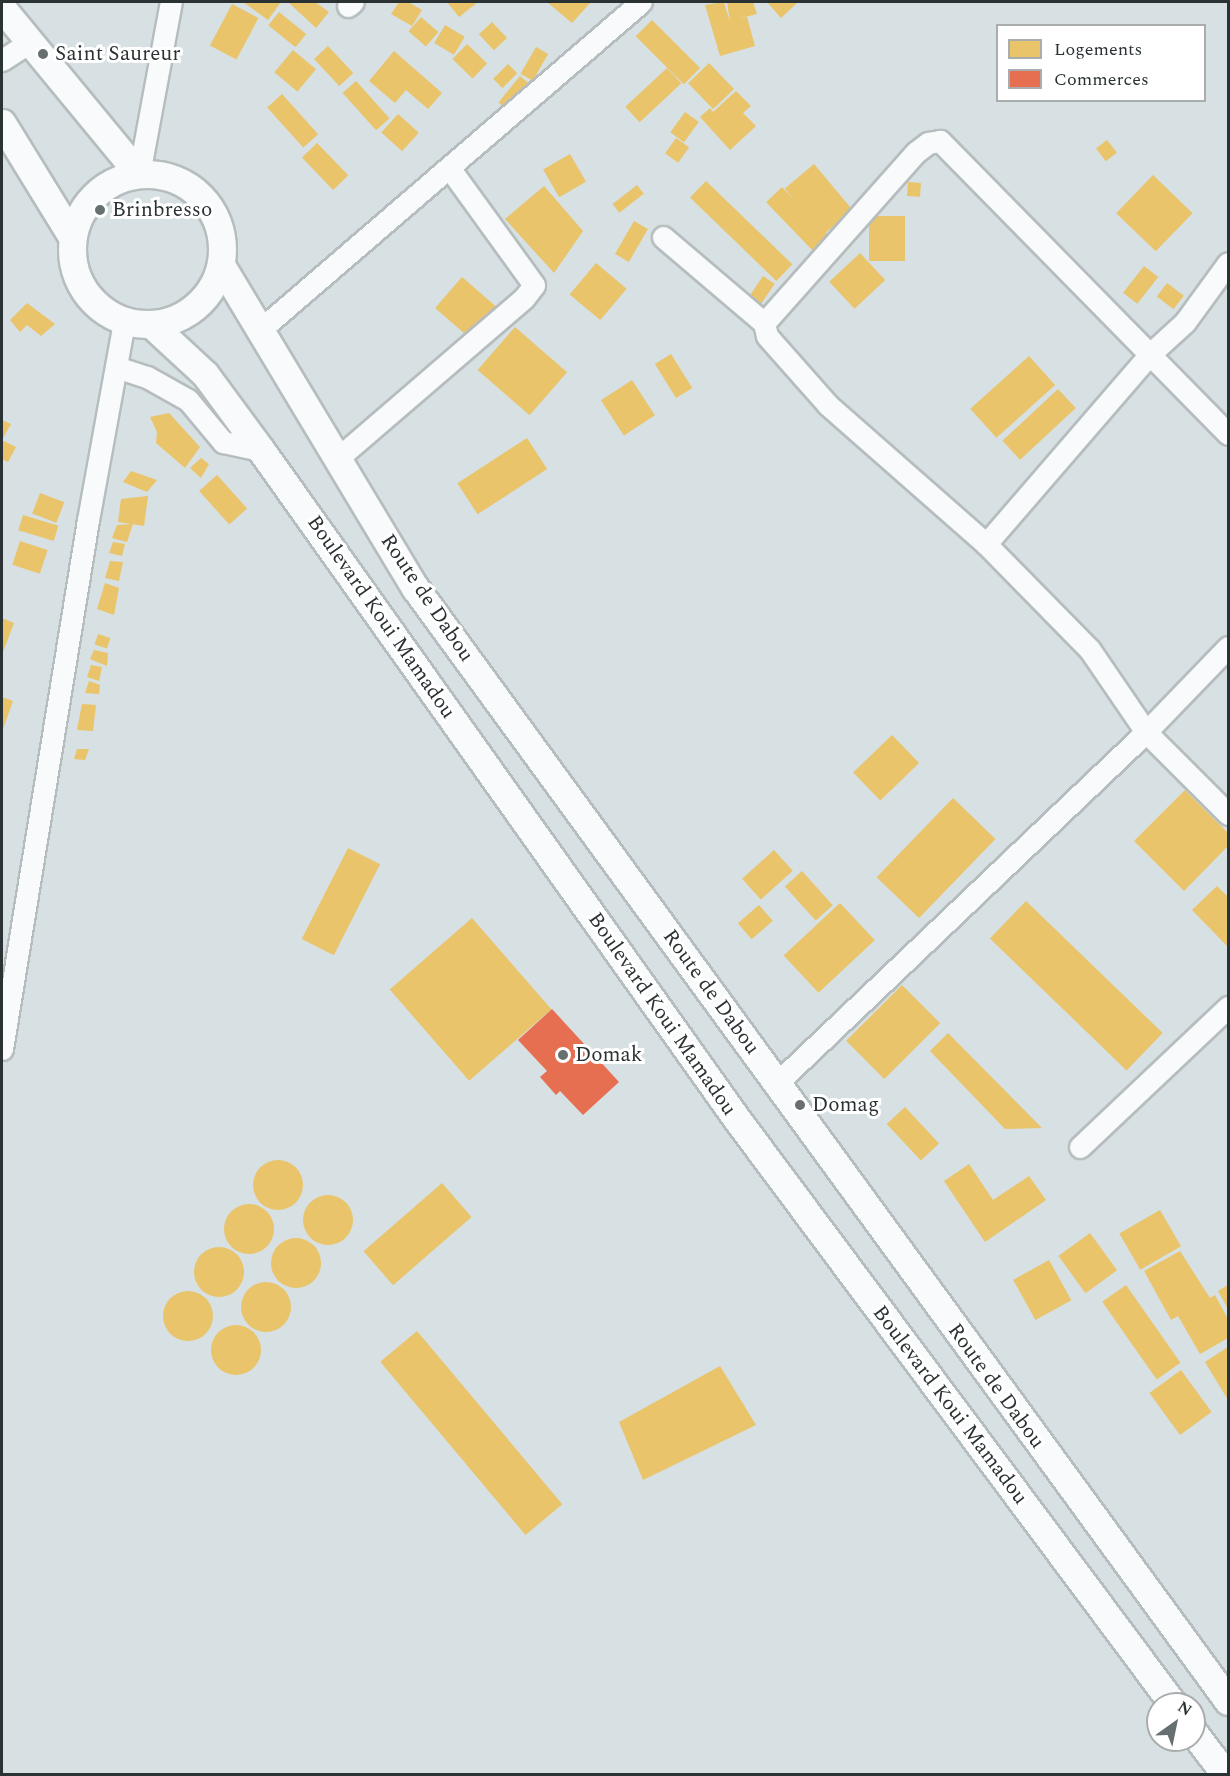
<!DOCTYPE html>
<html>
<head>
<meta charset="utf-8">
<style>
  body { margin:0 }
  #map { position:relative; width:1230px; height:1776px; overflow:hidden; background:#d7e0e2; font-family:Spectral,serif }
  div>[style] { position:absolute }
  .homes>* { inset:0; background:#e9c46a; transform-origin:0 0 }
  .round { border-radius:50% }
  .shops>* { inset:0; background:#e76f51 }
  .roads { filter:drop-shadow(2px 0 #b6bdbe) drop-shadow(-2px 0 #b6bdbe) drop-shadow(0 2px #b6bdbe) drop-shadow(0 -2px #b6bdbe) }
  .minor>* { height:21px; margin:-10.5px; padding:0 10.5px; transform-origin:10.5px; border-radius:10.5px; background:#f9fafb }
  .major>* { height:27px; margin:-13.5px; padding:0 13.5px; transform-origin:13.5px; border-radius:13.5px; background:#f9fafb }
  .major>.ring { margin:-13.5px; padding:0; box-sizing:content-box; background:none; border:27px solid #f9fafb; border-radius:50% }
  .dots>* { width:16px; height:16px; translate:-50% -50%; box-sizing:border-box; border:3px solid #fff; border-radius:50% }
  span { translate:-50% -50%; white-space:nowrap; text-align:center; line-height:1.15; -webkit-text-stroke:6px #fff; paint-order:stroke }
  .poi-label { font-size:21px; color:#2b3233 }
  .left { translate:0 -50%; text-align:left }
  .street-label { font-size:21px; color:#2b3233 }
  .frame { position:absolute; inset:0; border:3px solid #2b3233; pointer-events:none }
  .legend { position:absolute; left:996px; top:24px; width:210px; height:78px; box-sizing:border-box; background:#fff; border:2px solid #aaadad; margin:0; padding:8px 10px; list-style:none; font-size:18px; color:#2b3233 }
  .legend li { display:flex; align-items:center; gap:12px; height:30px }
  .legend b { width:30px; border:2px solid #aaadad }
  .north { position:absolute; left:1146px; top:1692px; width:60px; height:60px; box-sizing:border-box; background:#fff; border:2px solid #aaadad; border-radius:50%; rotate:33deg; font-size:16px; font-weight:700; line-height:24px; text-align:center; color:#2b3233 }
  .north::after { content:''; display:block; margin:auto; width:21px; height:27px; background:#676f70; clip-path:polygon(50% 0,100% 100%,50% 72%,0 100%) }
</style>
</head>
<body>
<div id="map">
  <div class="homes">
    <i style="clip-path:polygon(243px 2px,281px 2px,268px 20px)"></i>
    <i style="clip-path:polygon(288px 2px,315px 2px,329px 12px,316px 28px)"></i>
    <i style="clip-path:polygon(399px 2px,408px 2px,422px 10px,412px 26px,391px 14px)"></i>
    <i style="clip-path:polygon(447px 2px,478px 2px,459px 17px)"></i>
    <i style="clip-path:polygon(547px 2px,591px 2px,572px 23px)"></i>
    <i style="clip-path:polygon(724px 2px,730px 22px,727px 2px,753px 2px,757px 14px,737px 19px,747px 17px,755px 46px,720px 56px,705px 5px)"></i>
    <i style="clip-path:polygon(767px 2px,798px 2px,781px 18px)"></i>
    <i style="left:232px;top:4px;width:30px;height:47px;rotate:28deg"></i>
    <i style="left:279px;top:12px;width:35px;height:17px;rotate:39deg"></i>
    <i style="left:421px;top:17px;width:23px;height:19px;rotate:41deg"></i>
    <i style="left:652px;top:20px;width:68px;height:23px;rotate:45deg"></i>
    <i style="left:492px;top:22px;width:22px;height:18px;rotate:47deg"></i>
    <i style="left:445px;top:25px;width:23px;height:21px;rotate:31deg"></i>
    <i style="left:467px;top:44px;width:28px;height:21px;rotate:44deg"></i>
    <i style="left:328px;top:46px;width:37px;height:19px;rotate:47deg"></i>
    <i style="left:536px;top:47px;width:14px;height:31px;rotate:30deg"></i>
    <i style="left:293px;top:50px;width:30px;height:29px;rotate:40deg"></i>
    <i style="clip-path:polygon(394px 51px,442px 93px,428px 109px,406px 90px,395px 103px,369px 81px)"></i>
    <i style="left:709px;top:63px;width:36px;height:29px;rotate:46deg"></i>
    <i style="left:508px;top:64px;width:13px;height:21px;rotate:45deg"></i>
    <i style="left:667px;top:68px;width:21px;height:57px;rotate:47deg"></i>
    <i style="left:520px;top:76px;width:13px;height:34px;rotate:39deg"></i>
    <i style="left:356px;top:81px;width:50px;height:18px;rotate:48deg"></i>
    <i style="clip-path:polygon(736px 91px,751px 106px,743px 113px,756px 126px,730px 150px,700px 117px,710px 108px,713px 112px)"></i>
    <i style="left:282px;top:94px;width:54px;height:20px;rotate:48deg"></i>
    <i style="left:685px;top:112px;width:17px;height:25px;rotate:36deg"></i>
    <i style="left:398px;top:114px;width:28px;height:25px;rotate:42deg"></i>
    <i style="left:676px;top:138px;width:16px;height:19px;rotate:35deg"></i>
    <i style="left:1107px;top:140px;width:16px;height:14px;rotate:52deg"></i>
    <i style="left:317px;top:143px;width:45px;height:21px;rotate:46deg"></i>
    <i style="left:570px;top:154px;width:32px;height:31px;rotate:60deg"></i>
    <i style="left:814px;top:164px;width:60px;height:38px;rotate:50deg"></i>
    <i style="left:1153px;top:175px;width:55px;height:53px;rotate:44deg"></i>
    <i style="left:706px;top:181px;width:120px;height:23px;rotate:44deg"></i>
    <i style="left:908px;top:182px;width:13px;height:14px;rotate:4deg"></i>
    <i style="left:637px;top:185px;width:11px;height:31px;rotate:52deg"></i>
    <i style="clip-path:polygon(544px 186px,583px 231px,554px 273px,505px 219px)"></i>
    <i style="left:782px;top:187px;width:69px;height:22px;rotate:46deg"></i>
    <i style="left:869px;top:216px;width:36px;height:45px"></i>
    <i style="left:634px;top:221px;width:16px;height:38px;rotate:30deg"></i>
    <i style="left:860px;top:253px;width:37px;height:42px;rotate:47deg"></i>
    <i style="left:596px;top:263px;width:40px;height:41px;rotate:40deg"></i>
    <i style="left:1144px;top:266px;width:18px;height:34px;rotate:38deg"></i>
    <i style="left:763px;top:276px;width:14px;height:25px;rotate:34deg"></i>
    <i style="left:462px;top:277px;width:45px;height:41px;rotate:41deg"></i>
    <i style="left:1167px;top:283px;width:21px;height:17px;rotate:37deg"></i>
    <i style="clip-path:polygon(27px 303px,55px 324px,41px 336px,27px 325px,20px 332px,10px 320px)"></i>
    <i style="left:515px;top:327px;width:69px;height:57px;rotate:41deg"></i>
    <i style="left:671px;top:354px;width:40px;height:19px;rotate:58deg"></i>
    <i style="left:1029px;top:356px;width:39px;height:79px;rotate:48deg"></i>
    <i style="left:632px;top:380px;width:42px;height:37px;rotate:57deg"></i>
    <i style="left:1058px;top:389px;width:26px;height:76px;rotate:47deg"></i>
    <i style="clip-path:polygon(169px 413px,200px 447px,185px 468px,156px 443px,157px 432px,150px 417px)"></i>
    <i style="clip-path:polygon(2px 420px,11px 424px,2px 440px,16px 447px,8px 462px,2px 459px)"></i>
    <i style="left:527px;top:438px;width:37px;height:83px;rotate:57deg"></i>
    <i style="clip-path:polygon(201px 458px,209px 464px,201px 478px,190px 468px)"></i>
    <i style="clip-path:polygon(131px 471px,157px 480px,147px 492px,123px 482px)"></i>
    <i style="left:217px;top:475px;width:45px;height:24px;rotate:48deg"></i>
    <i style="left:40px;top:493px;width:26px;height:22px;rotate:21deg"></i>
    <i style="clip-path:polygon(148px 496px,144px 526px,118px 522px,121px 499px)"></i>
    <i style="left:23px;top:515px;width:37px;height:16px;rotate:17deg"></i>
    <i style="clip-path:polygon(133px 524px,127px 542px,112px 538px,117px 525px)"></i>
    <i style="left:20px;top:541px;width:29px;height:25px;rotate:18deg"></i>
    <i style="clip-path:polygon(113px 542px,125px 544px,122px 556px,109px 553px)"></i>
    <i style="clip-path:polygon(110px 561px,123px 562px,119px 581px,105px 578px)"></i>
    <i style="clip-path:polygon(105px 583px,119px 588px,114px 615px,97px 609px)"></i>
    <i style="clip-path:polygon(2px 618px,14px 623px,2px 655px)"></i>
    <i style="left:98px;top:634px;width:13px;height:11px;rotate:18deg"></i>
    <i style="clip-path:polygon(94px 650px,108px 653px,107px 666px,90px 659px)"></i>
    <i style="clip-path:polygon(91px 665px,102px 667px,99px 681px,87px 677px)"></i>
    <i style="clip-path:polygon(89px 681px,100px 685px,99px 694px,85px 693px)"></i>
    <i style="clip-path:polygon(2px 697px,13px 701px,2px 732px)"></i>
    <i style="clip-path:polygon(82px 704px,96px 705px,93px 731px,77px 730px)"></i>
    <i style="left:892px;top:735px;width:39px;height:54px;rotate:46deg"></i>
    <i style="clip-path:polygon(77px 749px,89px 749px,85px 760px,74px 759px)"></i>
    <i style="clip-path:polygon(1185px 790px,1228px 833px,1228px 846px,1184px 891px,1134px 841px)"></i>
    <i style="left:953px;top:798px;width:59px;height:110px;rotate:44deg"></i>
    <i style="left:348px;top:848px;width:36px;height:102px;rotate:27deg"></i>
    <i style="left:774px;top:850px;width:28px;height:43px;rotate:48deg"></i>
    <i style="left:802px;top:871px;width:46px;height:23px;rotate:48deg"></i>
    <i style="clip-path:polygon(1217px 886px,1228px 897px,1228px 947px,1192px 910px)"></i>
    <i style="left:1026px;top:901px;width:190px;height:52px;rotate:44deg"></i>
    <i style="left:840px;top:903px;width:51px;height:77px;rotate:47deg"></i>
    <i style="left:759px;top:905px;width:21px;height:28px;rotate:49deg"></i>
    <i style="left:472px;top:918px;width:121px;height:109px;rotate:49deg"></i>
    <i style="left:902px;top:985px;width:54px;height:79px;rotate:45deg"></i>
    <i style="clip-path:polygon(948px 1033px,1042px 1128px,1005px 1129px,930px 1051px)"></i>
    <i style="left:905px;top:1107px;width:50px;height:25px;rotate:47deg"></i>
    <i class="round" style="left:253px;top:1160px;width:50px;height:50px"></i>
    <i style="clip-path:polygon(969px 1164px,993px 1200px,1029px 1176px,1046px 1200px,985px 1242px,944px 1181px)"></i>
    <i style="left:442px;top:1183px;width:45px;height:104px;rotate:49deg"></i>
    <i class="round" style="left:303px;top:1195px;width:50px;height:50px"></i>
    <i class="round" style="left:224px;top:1204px;width:50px;height:50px"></i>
    <i style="left:1160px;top:1210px;width:42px;height:47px;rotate:60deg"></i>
    <i style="left:1090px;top:1233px;width:46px;height:39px;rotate:54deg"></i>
    <i class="round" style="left:271px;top:1238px;width:50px;height:50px"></i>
    <i class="round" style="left:194px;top:1247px;width:50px;height:50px"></i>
    <i style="clip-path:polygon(1180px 1251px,1210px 1298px,1215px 1295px,1228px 1319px,1228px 1338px,1200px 1354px,1178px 1316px,1171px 1320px,1144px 1271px)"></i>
    <i style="left:1049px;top:1260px;width:46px;height:41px;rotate:61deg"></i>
    <i class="round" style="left:241px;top:1282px;width:50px;height:50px"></i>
    <i style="left:1126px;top:1285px;width:95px;height:29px;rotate:55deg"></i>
    <i style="clip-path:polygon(1228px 1285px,1228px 1309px,1218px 1291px)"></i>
    <i class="round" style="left:163px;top:1291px;width:50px;height:50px"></i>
    <i class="round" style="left:211px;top:1325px;width:50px;height:50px"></i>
    <i style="left:417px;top:1331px;width:226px;height:48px;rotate:50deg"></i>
    <i style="clip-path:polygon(1228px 1347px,1228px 1400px,1205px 1362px)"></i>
    <i style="clip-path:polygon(720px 1366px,756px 1425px,643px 1480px,619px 1422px)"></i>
    <i style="left:1181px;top:1370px;width:52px;height:39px;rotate:54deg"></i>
  </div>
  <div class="shops">
    <i style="clip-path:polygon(552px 1009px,619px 1082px,583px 1115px,560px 1091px,556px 1095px,540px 1077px,547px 1071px,518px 1040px)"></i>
  </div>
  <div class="roads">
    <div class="minor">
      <i style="left:348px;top:6px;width:6px;rotate:-39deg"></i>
      <i style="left:2px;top:60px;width:31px;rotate:-33deg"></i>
      <i style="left:139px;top:174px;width:175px;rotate:-79.5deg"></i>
      <i style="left:663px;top:237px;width:133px;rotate:40.4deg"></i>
      <i style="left:261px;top:329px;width:501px;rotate:-40.71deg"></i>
      <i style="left:116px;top:367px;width:33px;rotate:18deg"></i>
      <i style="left:147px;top:377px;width:47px;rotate:29.3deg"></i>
      <i style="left:188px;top:400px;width:55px;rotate:50.2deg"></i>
      <i style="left:223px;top:442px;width:39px;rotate:12deg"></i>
      <i style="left:1228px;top:434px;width:411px;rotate:-134.5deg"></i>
      <i style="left:940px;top:141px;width:12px;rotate:171deg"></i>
      <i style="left:928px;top:143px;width:15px;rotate:143deg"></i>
      <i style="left:916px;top:152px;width:229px;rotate:131.6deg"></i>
      <i style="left:764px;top:323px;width:13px;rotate:77deg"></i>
      <i style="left:767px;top:336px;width:92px;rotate:48.5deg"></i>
      <i style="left:828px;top:405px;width:210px;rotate:41.3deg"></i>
      <i style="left:986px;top:544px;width:148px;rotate:45.5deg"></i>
      <i style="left:1090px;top:650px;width:99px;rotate:55.7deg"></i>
      <i style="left:1146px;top:732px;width:116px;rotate:45deg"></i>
      <i style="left:338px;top:458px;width:245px;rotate:-40.7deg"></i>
      <i style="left:524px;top:298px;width:16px;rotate:-52deg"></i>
      <i style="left:534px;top:285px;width:143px;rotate:-125.9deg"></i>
      <i style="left:986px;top:544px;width:250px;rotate:-49.2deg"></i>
      <i style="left:1149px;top:355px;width:49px;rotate:-42.5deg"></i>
      <i style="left:1185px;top:322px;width:73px;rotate:-53.9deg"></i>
      <i style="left:2px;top:1049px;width:536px;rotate:-80.77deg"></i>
      <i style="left:88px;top:520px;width:201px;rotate:-79.7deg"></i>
      <i style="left:777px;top:1083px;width:509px;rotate:-43.57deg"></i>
      <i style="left:1146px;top:732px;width:118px;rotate:-46deg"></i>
      <i style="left:1080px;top:1147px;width:204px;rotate:-43.4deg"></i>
    </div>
    <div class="major">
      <i style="left:2px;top:8px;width:215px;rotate:50.5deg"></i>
      <i style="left:2px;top:123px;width:134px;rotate:58.4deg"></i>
      <i class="ring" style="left:72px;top:174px;width:123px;height:123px"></i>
      <i style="left:221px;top:265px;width:378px;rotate:59deg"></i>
      <i style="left:416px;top:589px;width:1377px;rotate:53.86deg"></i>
      <i style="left:152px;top:325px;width:72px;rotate:42.8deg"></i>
      <i style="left:205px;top:374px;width:94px;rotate:53.6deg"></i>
      <i style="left:261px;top:450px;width:825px;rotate:54.58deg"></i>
      <i style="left:739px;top:1122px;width:726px;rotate:53.29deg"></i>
      <i style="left:1194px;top:1733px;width:51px;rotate:52.9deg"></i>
    </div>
  </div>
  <div class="dots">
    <i style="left:43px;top:54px;background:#676f70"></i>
    <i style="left:100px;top:210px;background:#676f70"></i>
    <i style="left:563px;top:1055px;background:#676f70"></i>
    <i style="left:800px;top:1105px;background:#676f70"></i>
  </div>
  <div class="poi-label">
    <span class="left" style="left:55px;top:54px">Saint Saureur</span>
    <span class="left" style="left:112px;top:210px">Brinbresso</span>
    <span class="left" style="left:575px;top:1055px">Domak</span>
    <span class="left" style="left:812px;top:1105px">Domag</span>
  </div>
  <div class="street-label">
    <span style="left:427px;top:598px;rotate:56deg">Route de Dabou</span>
    <span style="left:381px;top:617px;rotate:55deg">Boulevard Koui Mamadou</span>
    <span style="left:711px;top:992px;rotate:54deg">Route de Dabou</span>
    <span style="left:662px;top:1014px;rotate:55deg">Boulevard Koui Mamadou</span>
    <span style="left:996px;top:1386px;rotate:54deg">Route de Dabou</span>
    <span style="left:950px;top:1405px;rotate:53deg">Boulevard Koui Mamadou</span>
  </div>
  <div class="frame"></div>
  <ul class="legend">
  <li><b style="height:16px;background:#e9c46a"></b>Logements</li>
  <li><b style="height:16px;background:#e76f51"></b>Commerces</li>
  </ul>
  <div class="north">N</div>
</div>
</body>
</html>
